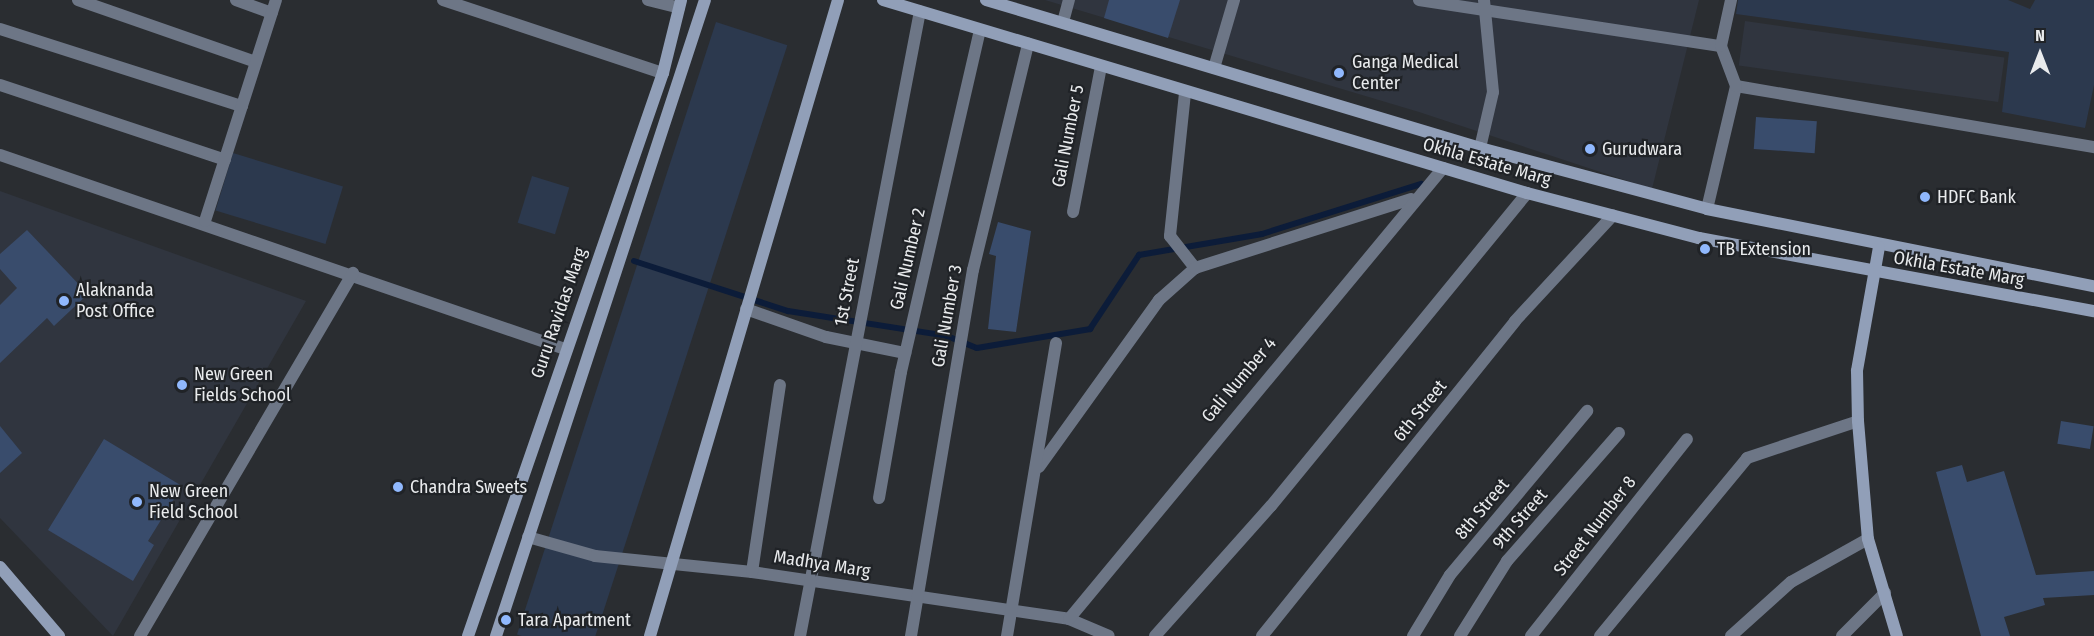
<!DOCTYPE html>
<html>
<head>
<meta charset="utf-8">
<style>
  body { margin:0 }
  #map { position:relative; width:2094px; height:636px; overflow:hidden; background:#2a2d31; font-family:"Fira Sans Condensed",sans-serif }
  div>[style] { position:absolute }
  .built>* { inset:0; background:#30353f; transform-origin:0 0 }
  .green>* { inset:0; background:#2c394e; transform-origin:0 0 }
  .stream>* { height:6px; margin:-3px; padding:0 3px; transform-origin:3px; border-radius:3px; background:#0c1c39 }
  .building>* { inset:0; background:#394c6c; transform-origin:0 0 }
  .street>* { height:12px; margin:-6px; padding:0 6px; transform-origin:6px; border-radius:6px; background:#6d7686 }
  .secondary>* { height:12px; margin:-6px; padding:0 6px; transform-origin:6px; border-radius:6px; background:#919fb8 }
  .dots>* { width:16px; height:16px; translate:-50% -50%; box-sizing:border-box; border:3px solid #202327; border-radius:50% }
  span { translate:-50% -50%; white-space:nowrap; text-align:center; line-height:1.15; -webkit-text-stroke:4.5px #202327; paint-order:stroke }
  .poi-label { font-size:18px; color:#e9ebed }
  .left { translate:0 -50%; text-align:left }
  .street-label { font-size:18px; color:#e9ebed }
  .north { position:absolute; left:2010px; top:24px; width:60px; height:60px; -webkit-text-stroke:4px #202327; paint-order:stroke; rotate:0deg; font-size:16px; font-weight:700; line-height:24px; text-align:center; color:#e9ebed }
  .north::after { content:''; display:block; margin:auto; width:21px; height:27px; background:#e9ebed; clip-path:polygon(50% 0,100% 100%,50% 72%,0 100%) }
</style>
</head>
<body>
<div id="map">
  <div class="built">
    <i style="clip-path:polygon(1045px 0,1699px 0,1652px 189px,1419px 112px)"></i>
    <i style="left:1745px;top:21px;width:262px;height:45px;rotate:8deg"></i>
    <i style="clip-path:polygon(0 191px,306px 301px,113px 636px,0 518px)"></i>
  </div>
  <div class="green">
    <i style="clip-path:polygon(1738px 0,2008px 0,2030px 9px,2035px 0,2094px 0,2094px 85px,2085px 128px,2002px 112px,2009px 52px,1736px 14px)"></i>
    <i style="left:716px;top:22px;width:75px;height:644px;rotate:18deg"></i>
    <i style="left:233px;top:153px;width:115px;height:60px;rotate:17deg"></i>
    <i style="left:532px;top:176px;width:39px;height:49px;rotate:17deg"></i>
  </div>
  <div class="stream">
    <i style="left:634px;top:261px;width:162px;rotate:18deg"></i>
    <i style="left:788px;top:311px;width:161px;rotate:8.9deg"></i>
    <i style="left:947px;top:336px;width:32px;rotate:22deg"></i>
    <i style="left:977px;top:348px;width:115px;rotate:-9.5deg"></i>
    <i style="left:1090px;top:329px;width:89px;rotate:-56.5deg"></i>
    <i style="left:1139px;top:255px;width:125px;rotate:-9.7deg"></i>
    <i style="left:1262px;top:234px;width:167px;rotate:-17.5deg"></i>
  </div>
  <div class="building">
    <i style="clip-path:polygon(1109px 0,1180px 0,1168px 38px,1104px 18px)"></i>
    <i style="left:1756px;top:117px;width:61px;height:32px;rotate:4deg"></i>
    <i style="clip-path:polygon(998px 222px,1031px 231px,1016px 332px,988px 329px,996px 256px,989px 254px)"></i>
    <i style="clip-path:polygon(27px 230px,88px 294px,54px 326px,47px 318px,0 363px,0 305px,17px 288px,0 269px,0 254px)"></i>
    <i style="left:2061px;top:421px;width:33px;height:23px;rotate:9deg"></i>
    <i style="clip-path:polygon(0 426px,22px 453px,0 473px)"></i>
    <i style="clip-path:polygon(104px 439px,182px 486px,148px 541px,154px 545px,133px 581px,48px 530px)"></i>
    <i style="clip-path:polygon(1962px 465px,1967px 482px,2004px 471px,2036px 575px,2094px 571px,2094px 595px,2043px 598px,2045px 605px,2004px 617px,2010px 636px,1981px 636px,1936px 472px)"></i>
  </div>
  <div class="street">
    <i style="left:78px;top:0;width:188px;rotate:19.2deg"></i>
    <i style="left:236px;top:0;width:38px;rotate:20deg"></i>
    <i style="left:443px;top:0;width:232px;rotate:18.4deg"></i>
    <i style="left:648px;top:0;width:32px;rotate:14deg"></i>
    <i style="left:1419px;top:0;width:305px;rotate:8.7deg"></i>
    <i style="left:1063px;top:22px;width:23px;rotate:-75deg"></i>
    <i style="left:0;top:29px;width:254px;rotate:17.7deg"></i>
    <i style="left:1214px;top:68px;width:71px;rotate:-73.6deg"></i>
    <i style="left:0;top:85px;width:237px;rotate:18.4deg"></i>
    <i style="left:1736px;top:86px;width:363px;rotate:9.7deg"></i>
    <i style="left:1185px;top:93px;width:144px;rotate:96deg"></i>
    <i style="left:1170px;top:236px;width:41px;rotate:52deg"></i>
    <i style="left:1480px;top:148px;width:57px;rotate:-76.9deg"></i>
    <i style="left:1493px;top:92px;width:92px;rotate:-95.6deg"></i>
    <i style="left:0;top:155px;width:597px;rotate:18.95deg"></i>
    <i style="left:1707px;top:209px;width:126px;rotate:-76.7deg"></i>
    <i style="left:1736px;top:86px;width:43px;rotate:-110.6deg"></i>
    <i style="left:1721px;top:46px;width:47px;rotate:-77.7deg"></i>
    <i style="left:1073px;top:212px;width:148px;rotate:-79.1deg"></i>
    <i style="left:205px;top:221px;width:232px;rotate:-72.2deg"></i>
    <i style="left:746px;top:309px;width:85px;rotate:19.3deg"></i>
    <i style="left:826px;top:337px;width:81px;rotate:11.4deg"></i>
    <i style="left:1039px;top:467px;width:206px;rotate:-54.3deg"></i>
    <i style="left:1159px;top:300px;width:48px;rotate:-41.6deg"></i>
    <i style="left:1195px;top:268px;width:227px;rotate:-17.7deg"></i>
    <i style="left:879px;top:498px;width:128px;rotate:-80.1deg"></i>
    <i style="left:901px;top:372px;width:351px;rotate:-77deg"></i>
    <i style="left:528px;top:537px;width:70px;rotate:15.8deg"></i>
    <i style="left:595px;top:556px;width:158px;rotate:5.8deg"></i>
    <i style="left:752px;top:572px;width:320px;rotate:8.4deg"></i>
    <i style="left:1069px;top:619px;width:43px;rotate:23deg"></i>
    <i style="left:752px;top:572px;width:189px;rotate:-81.5deg"></i>
    <i style="left:1069px;top:619px;width:586px;rotate:-50.33deg"></i>
    <i style="left:140px;top:636px;width:421px;rotate:-59.6deg"></i>
    <i style="left:800px;top:636px;width:636px;rotate:-79.13deg"></i>
    <i style="left:911px;top:636px;width:371px;rotate:-80.4deg"></i>
    <i style="left:973px;top:270px;width:233px;rotate:-76.3deg"></i>
    <i style="left:1007px;top:636px;width:297px;rotate:-80.5deg"></i>
    <i style="left:1155px;top:636px;width:174px;rotate:-48.3deg"></i>
    <i style="left:1271px;top:506px;width:404px;rotate:-50.7deg"></i>
    <i style="left:1262px;top:636px;width:404px;rotate:-51.2deg"></i>
    <i style="left:1515px;top:321px;width:144px;rotate:-47.2deg"></i>
    <i style="left:1413px;top:636px;width:71px;rotate:-58.8deg"></i>
    <i style="left:1450px;top:575px;width:214px;rotate:-50.1deg"></i>
    <i style="left:1460px;top:636px;width:89px;rotate:-57.9deg"></i>
    <i style="left:1507px;top:561px;width:170px;rotate:-48.8deg"></i>
    <i style="left:1531px;top:636px;width:251px;rotate:-51.6deg"></i>
    <i style="left:1600px;top:636px;width:231px;rotate:-50.4deg"></i>
    <i style="left:1747px;top:458px;width:117px;rotate:-18.4deg"></i>
    <i style="left:1731px;top:636px;width:81px;rotate:-42deg"></i>
    <i style="left:1791px;top:582px;width:88px;rotate:-29.2deg"></i>
    <i style="left:1842px;top:636px;width:61px;rotate:-45deg"></i>
  </div>
  <div class="secondary">
    <i style="left:883px;top:0;width:672px;rotate:16.68deg"></i>
    <i style="left:1527px;top:193px;width:178px;rotate:14.7deg"></i>
    <i style="left:1699px;top:238px;width:402px;rotate:10.5deg"></i>
    <i style="left:986px;top:0;width:516px;rotate:16.68deg"></i>
    <i style="left:1480px;top:148px;width:235px;rotate:15deg"></i>
    <i style="left:1707px;top:209px;width:395px;rotate:11.3deg"></i>
    <i style="left:1879px;top:247px;width:126px;rotate:100.1deg"></i>
    <i style="left:1857px;top:371px;width:50px;rotate:88.9deg"></i>
    <i style="left:1858px;top:421px;width:118px;rotate:85.2deg"></i>
    <i style="left:1868px;top:539px;width:101px;rotate:73.4deg"></i>
    <i style="left:0;top:567px;width:91px;rotate:49.5deg"></i>
    <i style="left:468px;top:636px;width:596px;rotate:-70.9deg"></i>
    <i style="left:663px;top:73px;width:75px;rotate:-76.1deg"></i>
    <i style="left:496px;top:636px;width:669px;rotate:-71.81deg"></i>
    <i style="left:650px;top:636px;width:663px;rotate:-73.53deg"></i>
  </div>
  <div class="dots">
    <i style="left:1339px;top:73px;background:#90b8fd"></i>
    <i style="left:1590px;top:149px;background:#90b8fd"></i>
    <i style="left:1925px;top:197px;background:#90b8fd"></i>
    <i style="left:1705px;top:249px;background:#90b8fd"></i>
    <i style="left:64px;top:301px;background:#90b8fd"></i>
    <i style="left:182px;top:385px;background:#90b8fd"></i>
    <i style="left:398px;top:487px;background:#90b8fd"></i>
    <i style="left:137px;top:502px;background:#90b8fd"></i>
    <i style="left:506px;top:620px;background:#90b8fd"></i>
  </div>
  <div class="poi-label">
    <span class="left" style="left:1352px;top:73px">Ganga Medical<br>Center</span>
    <span class="left" style="left:1602px;top:149px">Gurudwara</span>
    <span class="left" style="left:1937px;top:197px">HDFC Bank</span>
    <span class="left" style="left:1717px;top:249px">TB Extension</span>
    <span class="left" style="left:76px;top:301px">Alaknanda<br>Post Office</span>
    <span class="left" style="left:194px;top:385px">New Green<br>Fields School</span>
    <span class="left" style="left:410px;top:487px">Chandra Sweets</span>
    <span class="left" style="left:149px;top:502px">New Green<br>Field School</span>
    <span class="left" style="left:518px;top:620px">Tara Apartment</span>
  </div>
  <div class="street-label">
    <span style="left:1068px;top:136px;rotate:-79deg">Gali Number 5</span>
    <span style="left:1487px;top:162px;rotate:16deg">Okhla Estate Marg</span>
    <span style="left:908px;top:259px;rotate:-77deg">Gali Number 2</span>
    <span style="left:1959px;top:269px;rotate:10deg">Okhla Estate Marg</span>
    <span style="left:847px;top:292px;rotate:-79deg">1st Street</span>
    <span style="left:559px;top:313px;rotate:-71deg">Guru Ravidas Marg</span>
    <span style="left:947px;top:316px;rotate:-80deg">Gali Number 3</span>
    <span style="left:1239px;top:380px;rotate:-50deg">Gali Number 4</span>
    <span style="left:1420px;top:411px;rotate:-51deg">6th Street</span>
    <span style="left:1482px;top:509px;rotate:-50deg">8th Street</span>
    <span style="left:1520px;top:519px;rotate:-49deg">9th Street</span>
    <span style="left:1595px;top:526px;rotate:-52deg">Street Number 8</span>
    <span style="left:822px;top:564px;rotate:9deg">Madhya Marg</span>
  </div>
  <div class="north">N</div>
</div>
</body>
</html>
